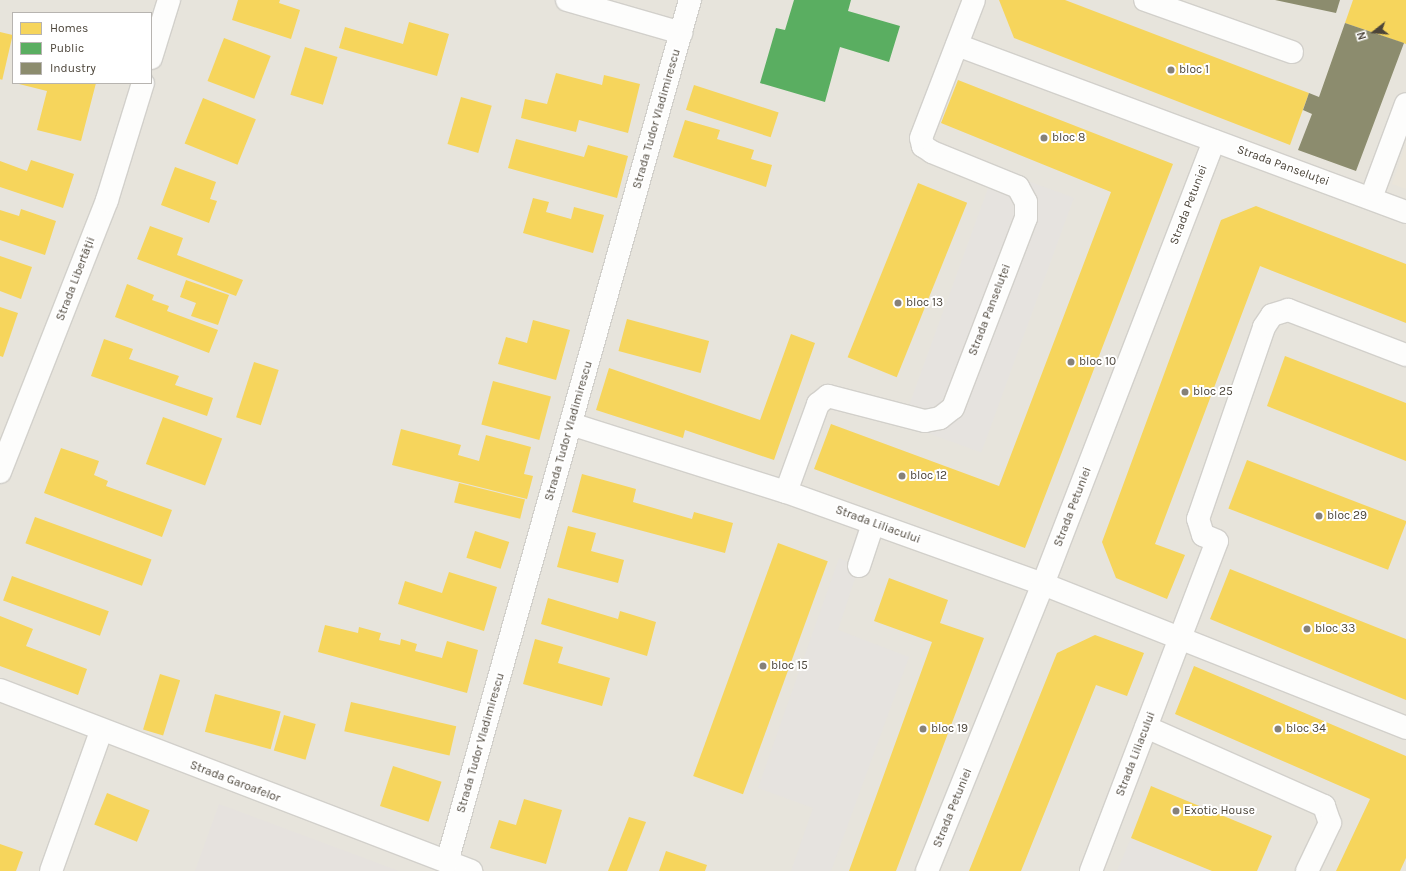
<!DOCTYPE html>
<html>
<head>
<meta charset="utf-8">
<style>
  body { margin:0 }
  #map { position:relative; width:1406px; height:871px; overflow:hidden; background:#f4f2ee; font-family:Karla,sans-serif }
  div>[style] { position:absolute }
  .residential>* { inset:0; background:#e7e4dc }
  .industrial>* { inset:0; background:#e6e2de }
  .education>* { inset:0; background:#eae5da }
  .parking>* { inset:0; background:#e6e3df; transform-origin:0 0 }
  .homes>* { inset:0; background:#f6d55c; transform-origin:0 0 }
  .public>* { inset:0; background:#5aae61 }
  .industry>* { inset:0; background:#8c8c6e }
  .roads { filter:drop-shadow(1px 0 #d2d0cb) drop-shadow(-1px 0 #d2d0cb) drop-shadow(0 1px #d2d0cb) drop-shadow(0 -1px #d2d0cb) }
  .minor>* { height:22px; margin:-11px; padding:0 11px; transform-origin:11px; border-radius:11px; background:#fdfdfc }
  .dots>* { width:11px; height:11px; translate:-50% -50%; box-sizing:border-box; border:2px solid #fff; border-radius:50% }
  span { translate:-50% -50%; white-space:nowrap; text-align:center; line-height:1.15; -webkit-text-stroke:4px #fff; paint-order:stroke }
  .poi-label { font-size:12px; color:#4b4439 }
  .left { translate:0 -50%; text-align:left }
  .street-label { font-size:12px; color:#4b4439 }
  .legend { position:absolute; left:12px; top:12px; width:140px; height:72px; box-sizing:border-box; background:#fff; border:1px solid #b7b4b0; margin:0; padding:5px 7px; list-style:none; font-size:12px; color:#4b4439 }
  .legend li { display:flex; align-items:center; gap:8px; height:20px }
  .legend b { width:20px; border:1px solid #b7b4b0 }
  .north { position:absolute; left:1354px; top:12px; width:40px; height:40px; -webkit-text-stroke:3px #fff; paint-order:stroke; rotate:253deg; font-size:11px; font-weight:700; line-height:16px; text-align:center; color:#4b4439 }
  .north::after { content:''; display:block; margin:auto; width:14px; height:18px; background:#4b4439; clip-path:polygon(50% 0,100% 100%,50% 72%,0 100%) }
</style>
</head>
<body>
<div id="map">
  <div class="residential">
    <i style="clip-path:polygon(evenodd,0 0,1406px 0,1406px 871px,0 871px,0 0,13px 13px,151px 13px,151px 83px,13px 83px,13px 13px)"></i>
  </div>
  <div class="industrial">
    <i style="clip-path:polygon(219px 804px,399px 871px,195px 871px)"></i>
  </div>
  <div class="education">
    <i style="clip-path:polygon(1406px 145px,1406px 189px,1392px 184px)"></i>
  </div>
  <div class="parking">
    <i style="left:995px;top:169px;width:84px;height:271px;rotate:20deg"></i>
    <i style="clip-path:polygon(839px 558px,859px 566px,838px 630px,909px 657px,831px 871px,791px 871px,813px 808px,758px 788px)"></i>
    <i style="clip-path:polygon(1131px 838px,1212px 871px,1117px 871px)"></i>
  </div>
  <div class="homes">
    <i style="clip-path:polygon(238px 0,280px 0,279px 3px,300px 10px,291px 39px,232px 20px)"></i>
    <i style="clip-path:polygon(999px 0,1065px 0,1309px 93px,1290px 145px,1014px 38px)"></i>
    <i style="clip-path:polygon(1353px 0,1406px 0,1406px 44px,1345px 23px)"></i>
    <i style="clip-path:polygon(409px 22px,449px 34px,437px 76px,339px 48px,345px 27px,403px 44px)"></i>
    <i style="left:0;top:32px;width:13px;height:46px;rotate:13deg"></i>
    <i style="left:224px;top:38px;width:50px;height:46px;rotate:21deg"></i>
    <i style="left:305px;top:47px;width:34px;height:50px;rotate:17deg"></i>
    <i style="clip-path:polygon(556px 73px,602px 85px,604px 75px,640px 84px,628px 133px,579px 120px,576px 132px,521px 118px,525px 99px,547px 104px)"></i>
    <i style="clip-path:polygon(958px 80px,1173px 164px,1025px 548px,814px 469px,831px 424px,999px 486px,1111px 192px,941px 123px)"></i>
    <i style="clip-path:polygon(96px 83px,81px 141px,37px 130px,47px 91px,19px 84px)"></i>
    <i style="left:694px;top:85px;width:89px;height:26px;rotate:18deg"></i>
    <i style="left:461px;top:97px;width:32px;height:49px;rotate:16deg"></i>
    <i style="left:203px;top:98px;width:57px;height:49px;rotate:22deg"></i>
    <i style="clip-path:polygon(685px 120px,720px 130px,717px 139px,754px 150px,751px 159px,772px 165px,766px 187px,673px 157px)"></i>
    <i style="clip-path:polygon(516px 139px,584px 157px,588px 145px,628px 156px,617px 198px,508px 168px)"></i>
    <i style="clip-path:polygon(31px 160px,74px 174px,63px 208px,0 187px,0 161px,27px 171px)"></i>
    <i style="clip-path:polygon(175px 167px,216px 182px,210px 199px,217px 201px,209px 223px,161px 205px)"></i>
    <i style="left:918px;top:183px;width:53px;height:188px;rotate:22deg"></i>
    <i style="clip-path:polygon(533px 198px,549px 202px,546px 212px,571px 219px,574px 207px,604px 215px,593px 253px,523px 233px)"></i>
    <i style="clip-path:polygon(1256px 206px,1406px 264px,1406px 323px,1260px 266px,1155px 544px,1185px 555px,1167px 599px,1116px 578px,1102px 542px,1221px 220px)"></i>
    <i style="clip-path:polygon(21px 209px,56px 221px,45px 255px,0 240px,0 210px,19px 216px)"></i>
    <i style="clip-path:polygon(150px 226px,183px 238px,177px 255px,243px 280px,236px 296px,137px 259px)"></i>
    <i style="clip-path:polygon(0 256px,32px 267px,21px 299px,0 291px)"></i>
    <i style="clip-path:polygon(186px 280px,229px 295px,218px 325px,191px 316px,196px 303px,180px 297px)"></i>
    <i style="clip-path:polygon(127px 284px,154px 295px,152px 300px,169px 306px,167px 311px,218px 330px,209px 353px,115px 317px)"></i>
    <i style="clip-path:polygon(0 307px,18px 313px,3px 357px,0 356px)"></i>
    <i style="left:627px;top:319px;width:85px;height:33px;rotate:15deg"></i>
    <i style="clip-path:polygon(533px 320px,570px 330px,556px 380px,498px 364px,506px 337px,527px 343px)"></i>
    <i style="clip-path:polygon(791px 334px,815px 343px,774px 460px,685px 430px,683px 438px,596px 410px,609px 368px,760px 420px)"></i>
    <i style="clip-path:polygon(104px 339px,133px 349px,129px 359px,179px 376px,175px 385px,213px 398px,207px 416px,91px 376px)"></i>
    <i style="clip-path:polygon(1285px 356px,1406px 403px,1406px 461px,1267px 406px)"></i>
    <i style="left:254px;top:362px;width:26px;height:58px;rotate:18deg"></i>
    <i style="left:493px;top:381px;width:60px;height:45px;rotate:15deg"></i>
    <i style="left:163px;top:417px;width:63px;height:50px;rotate:20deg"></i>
    <i style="clip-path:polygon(401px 429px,461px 445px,458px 455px,479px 461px,486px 435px,531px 447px,524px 474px,533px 476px,527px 499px,392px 465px)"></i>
    <i style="clip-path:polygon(61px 448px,99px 461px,94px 475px,108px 481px,106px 486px,172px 510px,162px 537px,44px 493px)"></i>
    <i style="left:1247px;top:460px;width:171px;height:52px;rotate:21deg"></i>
    <i style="clip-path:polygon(582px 474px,636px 489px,633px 502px,692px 519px,694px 512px,733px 523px,725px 553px,572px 512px)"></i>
    <i style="left:459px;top:483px;width:68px;height:20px;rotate:14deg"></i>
    <i style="left:35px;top:517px;width:124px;height:28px;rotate:20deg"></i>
    <i style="clip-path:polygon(568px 526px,596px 533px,591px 551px,624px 560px,618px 583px,557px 567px)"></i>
    <i style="left:475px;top:531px;width:36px;height:28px;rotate:18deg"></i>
    <i style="left:778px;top:543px;width:53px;height:248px;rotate:20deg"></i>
    <i style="clip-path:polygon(1230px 569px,1406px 639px,1406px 700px,1210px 619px)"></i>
    <i style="clip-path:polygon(449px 572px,497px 587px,484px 631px,398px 604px,405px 581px,442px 593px)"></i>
    <i style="left:12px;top:576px;width:103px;height:26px;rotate:20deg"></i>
    <i style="clip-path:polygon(889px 578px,948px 600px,940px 623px,984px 638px,896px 871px,849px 871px,932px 642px,874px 621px)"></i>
    <i style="clip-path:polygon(548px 598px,618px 619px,620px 611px,656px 622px,647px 656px,541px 624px)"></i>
    <i style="clip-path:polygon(0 616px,33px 629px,26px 646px,87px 669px,78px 695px,0 666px)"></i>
    <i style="clip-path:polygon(325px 625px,358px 633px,359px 627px,381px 633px,379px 640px,400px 645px,401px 639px,417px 644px,415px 651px,442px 658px,447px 641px,478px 650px,467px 693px,318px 652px)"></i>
    <i style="clip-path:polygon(1095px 635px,1144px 653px,1127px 696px,1096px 685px,1021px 871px,969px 871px,1057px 653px)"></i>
    <i style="clip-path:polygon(535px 639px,563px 647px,558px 663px,610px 678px,602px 706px,523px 684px)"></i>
    <i style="clip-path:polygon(1194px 666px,1406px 756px,1406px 858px,1400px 871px,1336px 871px,1370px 799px,1175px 714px)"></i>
    <i style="left:160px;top:674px;width:21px;height:58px;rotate:17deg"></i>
    <i style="left:215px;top:694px;width:68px;height:39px;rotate:15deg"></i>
    <i style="left:351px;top:702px;width:108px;height:30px;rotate:13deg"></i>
    <i style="left:284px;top:715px;width:33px;height:37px;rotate:16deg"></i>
    <i style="left:393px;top:766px;width:51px;height:42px;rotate:18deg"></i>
    <i style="clip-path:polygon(1151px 786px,1272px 836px,1257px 871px,1212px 871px,1131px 838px)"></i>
    <i style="left:107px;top:793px;width:46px;height:34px;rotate:22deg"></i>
    <i style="clip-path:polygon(524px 799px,562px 810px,546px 864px,490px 848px,499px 820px,516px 825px)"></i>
    <i style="clip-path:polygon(629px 817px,646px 822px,627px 871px,608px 871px)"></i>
    <i style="clip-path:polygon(0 844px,23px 852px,16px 871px,0 871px)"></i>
    <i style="clip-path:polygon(666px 851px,707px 865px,705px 871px,659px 871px)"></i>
  </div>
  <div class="public">
    <i style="clip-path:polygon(794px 0,851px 0,848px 11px,900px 26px,889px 62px,840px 47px,825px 102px,760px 83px,776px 28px,785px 30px)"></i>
  </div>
  <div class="industry">
    <i style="clip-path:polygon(1275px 0,1340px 0,1336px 13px)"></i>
    <i style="clip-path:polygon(1345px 23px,1404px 43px,1356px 171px,1298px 150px,1312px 114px,1303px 110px,1309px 93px,1319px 97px)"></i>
  </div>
  <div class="roads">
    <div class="minor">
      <i style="left:567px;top:0;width:119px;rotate:16.1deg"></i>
      <i style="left:1145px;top:0;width:156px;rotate:19.5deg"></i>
      <i style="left:957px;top:45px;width:479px;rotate:20.4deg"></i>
      <i style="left:151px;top:58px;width:61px;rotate:-72.8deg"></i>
      <i style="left:1371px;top:198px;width:100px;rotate:-69.6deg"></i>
      <i style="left:571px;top:424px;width:225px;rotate:17.6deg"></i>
      <i style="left:786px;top:492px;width:273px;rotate:19.7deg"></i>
      <i style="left:1043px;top:584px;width:391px;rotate:21.6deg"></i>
      <i style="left:0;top:472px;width:292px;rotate:-68.5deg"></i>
      <i style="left:107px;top:200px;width:122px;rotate:-72.9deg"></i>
      <i style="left:786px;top:492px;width:94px;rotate:-70deg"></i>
      <i style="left:818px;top:404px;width:13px;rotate:-39deg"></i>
      <i style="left:828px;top:396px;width:100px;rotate:14.5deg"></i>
      <i style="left:925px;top:421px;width:15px;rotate:-11deg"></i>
      <i style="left:940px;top:418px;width:16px;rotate:-38deg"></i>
      <i style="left:953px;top:408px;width:204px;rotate:-69deg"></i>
      <i style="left:1026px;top:218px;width:16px;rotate:-90deg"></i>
      <i style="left:1026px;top:202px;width:17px;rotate:-118deg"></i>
      <i style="left:1018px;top:187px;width:93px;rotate:-157.9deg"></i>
      <i style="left:932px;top:152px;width:11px;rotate:-146deg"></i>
      <i style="left:923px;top:146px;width:8px;rotate:-104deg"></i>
      <i style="left:921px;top:138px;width:148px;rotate:-69deg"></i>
      <i style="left:859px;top:566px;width:44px;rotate:-71.6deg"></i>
      <i style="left:0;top:690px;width:505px;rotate:21.02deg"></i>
      <i style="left:1146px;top:727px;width:195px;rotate:23.9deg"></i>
      <i style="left:1324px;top:806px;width:18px;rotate:71deg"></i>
      <i style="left:1330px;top:823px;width:53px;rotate:115.6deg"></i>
      <i style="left:447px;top:862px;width:896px;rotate:-74.26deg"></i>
      <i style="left:51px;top:871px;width:149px;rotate:-70.3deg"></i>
      <i style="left:927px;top:871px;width:310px;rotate:-68deg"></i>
      <i style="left:1043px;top:584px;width:475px;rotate:-68.9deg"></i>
      <i style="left:1091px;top:871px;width:353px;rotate:-69.1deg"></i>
      <i style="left:1217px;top:541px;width:15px;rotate:-157deg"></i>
      <i style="left:1203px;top:535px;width:17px;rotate:-107deg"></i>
      <i style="left:1198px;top:519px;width:203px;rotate:-71deg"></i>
      <i style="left:1264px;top:327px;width:14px;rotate:-56deg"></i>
      <i style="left:1272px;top:315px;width:17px;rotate:-17deg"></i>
      <i style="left:1288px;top:310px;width:126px;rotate:20.9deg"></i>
    </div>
  </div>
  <div class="dots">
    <i style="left:1171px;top:70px;background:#868178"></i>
    <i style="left:1044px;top:138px;background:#868178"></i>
    <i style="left:898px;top:303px;background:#868178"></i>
    <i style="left:1071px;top:362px;background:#868178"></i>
    <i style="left:1185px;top:392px;background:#868178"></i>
    <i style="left:902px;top:476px;background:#868178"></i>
    <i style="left:1319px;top:516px;background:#868178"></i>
    <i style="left:1307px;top:629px;background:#868178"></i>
    <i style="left:763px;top:666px;background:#868178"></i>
    <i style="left:923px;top:729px;background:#868178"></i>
    <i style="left:1278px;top:729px;background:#868178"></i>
    <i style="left:1176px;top:811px;background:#868178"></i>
  </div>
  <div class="poi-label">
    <span class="left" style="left:1179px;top:70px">bloc 1</span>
    <span class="left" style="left:1052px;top:138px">bloc 8</span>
    <span class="left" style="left:906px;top:303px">bloc 13</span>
    <span class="left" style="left:1079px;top:362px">bloc 10</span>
    <span class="left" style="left:1193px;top:392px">bloc 25</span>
    <span class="left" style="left:910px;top:476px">bloc 12</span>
    <span class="left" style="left:1327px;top:516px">bloc 29</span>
    <span class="left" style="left:1315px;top:629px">bloc 33</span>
    <span class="left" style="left:771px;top:666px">bloc 15</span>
    <span class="left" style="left:931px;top:729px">bloc 19</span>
    <span class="left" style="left:1286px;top:729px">bloc 34</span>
    <span class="left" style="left:1184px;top:811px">Exotic House</span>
  </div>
  <div class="street-label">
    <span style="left:657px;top:119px;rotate:-74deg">Strada Tudor Vladimirescu</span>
    <span style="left:1283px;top:166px;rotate:20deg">Strada Panseluței</span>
    <span style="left:1189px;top:205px;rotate:-69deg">Strada Petuniei</span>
    <span style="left:76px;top:279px;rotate:-69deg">Strada Libertății</span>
    <span style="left:990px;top:310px;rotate:-69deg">Strada Panseluței</span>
    <span style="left:569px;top:431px;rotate:-74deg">Strada Tudor Vladimirescu</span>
    <span style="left:1073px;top:507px;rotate:-69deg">Strada Petuniei</span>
    <span style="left:878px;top:525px;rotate:20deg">Strada Liliacului</span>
    <span style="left:481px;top:743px;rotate:-74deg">Strada Tudor Vladimirescu</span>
    <span style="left:1136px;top:754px;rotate:-69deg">Strada Liliacului</span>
    <span style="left:235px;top:782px;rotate:21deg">Strada Garoafelor</span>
    <span style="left:953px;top:808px;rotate:-68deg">Strada Petuniei</span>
  </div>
  <ul class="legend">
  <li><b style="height:11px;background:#f6d55c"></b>Homes</li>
  <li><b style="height:11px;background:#5aae61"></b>Public</li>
  <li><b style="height:11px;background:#8c8c6e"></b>Industry</li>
  </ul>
  <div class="north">N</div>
</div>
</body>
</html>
